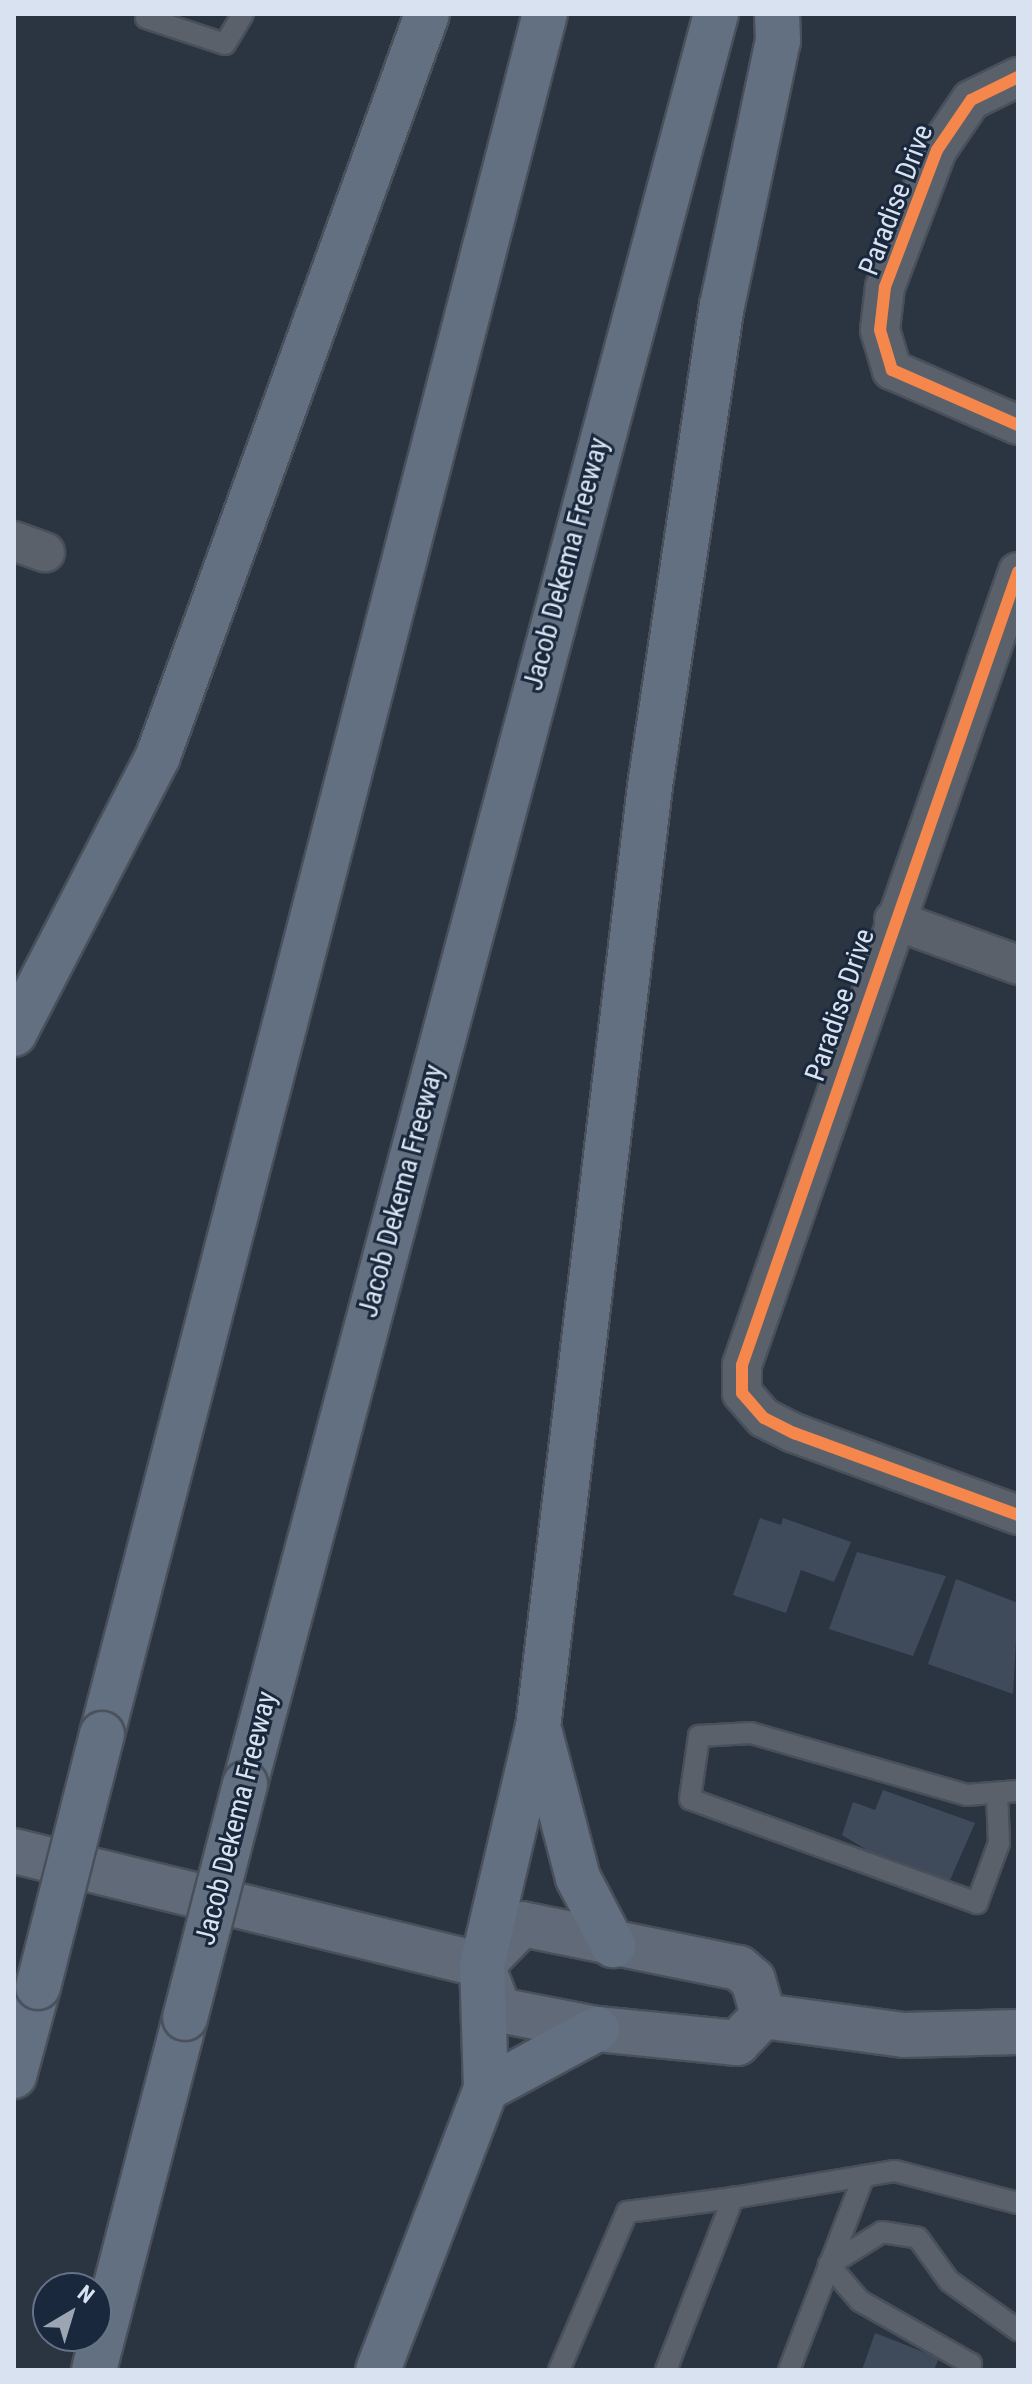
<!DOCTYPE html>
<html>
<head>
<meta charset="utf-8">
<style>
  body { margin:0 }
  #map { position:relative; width:1032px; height:2384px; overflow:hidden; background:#2b3441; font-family:"Roboto Condensed",sans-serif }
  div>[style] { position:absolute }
  .building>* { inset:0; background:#3f4b5b }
  .roads { filter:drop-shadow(2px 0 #49505a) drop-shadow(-2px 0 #49505a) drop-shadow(0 2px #49505a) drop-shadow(0 -2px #49505a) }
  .service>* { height:20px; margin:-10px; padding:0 10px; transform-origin:10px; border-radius:10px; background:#5b616b }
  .minor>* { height:38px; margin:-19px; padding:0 19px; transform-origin:19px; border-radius:19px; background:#5b616b }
  .primary>* { height:44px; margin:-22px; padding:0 22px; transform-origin:22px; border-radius:22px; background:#616a79 }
  .motorway>* { height:44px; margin:-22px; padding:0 22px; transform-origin:22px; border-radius:22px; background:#637082 }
  .bridges { filter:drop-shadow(2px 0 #49505a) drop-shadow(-2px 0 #49505a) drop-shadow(0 2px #49505a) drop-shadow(0 -2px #49505a) }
  .motorway-bridge>* { height:44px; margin:-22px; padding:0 22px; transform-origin:22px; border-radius:22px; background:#637082 }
  .cycleway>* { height:12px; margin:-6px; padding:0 6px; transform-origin:6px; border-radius:6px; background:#f5874c }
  span { translate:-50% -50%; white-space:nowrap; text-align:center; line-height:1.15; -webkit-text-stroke:6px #1a283e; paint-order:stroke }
  .street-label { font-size:28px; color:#d9e2f1 }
  .frame { position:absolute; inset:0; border:16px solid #d9e2f1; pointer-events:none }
  .north { position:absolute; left:32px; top:2272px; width:80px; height:80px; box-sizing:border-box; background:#1a283e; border:2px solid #667286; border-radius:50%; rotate:38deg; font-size:22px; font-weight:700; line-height:32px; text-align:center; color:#d9e2f1 }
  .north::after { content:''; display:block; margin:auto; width:28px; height:36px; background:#9ca5b3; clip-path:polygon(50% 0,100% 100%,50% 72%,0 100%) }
</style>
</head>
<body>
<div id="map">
  <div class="building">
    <i style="clip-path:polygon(760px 1518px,781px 1525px,783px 1518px,851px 1542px,834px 1582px,801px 1570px,786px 1613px,733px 1595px)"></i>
    <i style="clip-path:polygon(857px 1552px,946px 1576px,913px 1656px,829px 1629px)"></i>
    <i style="clip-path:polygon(956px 1579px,1018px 1603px,1013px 1694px,928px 1664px)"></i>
    <i style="clip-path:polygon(883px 1790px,975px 1823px,950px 1880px,895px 1867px,842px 1835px,853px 1802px,875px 1810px)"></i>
    <i style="clip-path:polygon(875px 2333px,939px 2358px,934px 2370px,862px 2370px)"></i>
  </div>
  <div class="roads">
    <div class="service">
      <i style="left:146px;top:18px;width:83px;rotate:18.2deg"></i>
      <i style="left:225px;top:44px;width:35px;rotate:-59deg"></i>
      <i style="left:997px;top:1793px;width:50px;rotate:87.7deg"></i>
      <i style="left:999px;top:1843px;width:64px;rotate:110.1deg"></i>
      <i style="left:977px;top:1903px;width:305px;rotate:-160.1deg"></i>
      <i style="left:690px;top:1799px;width:64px;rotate:-81.9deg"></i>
      <i style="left:699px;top:1736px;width:52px;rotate:-3.3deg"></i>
      <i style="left:751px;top:1733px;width:225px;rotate:16deg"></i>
      <i style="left:967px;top:1795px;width:51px;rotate:-4.5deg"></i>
      <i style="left:559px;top:2370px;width:172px;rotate:-66.7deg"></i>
      <i style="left:627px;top:2212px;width:107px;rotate:-7.5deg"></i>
      <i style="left:666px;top:2370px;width:185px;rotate:-68.7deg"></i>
      <i style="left:733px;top:2198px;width:164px;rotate:-9.5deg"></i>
      <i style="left:895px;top:2171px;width:127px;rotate:14.6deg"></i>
      <i style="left:789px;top:2370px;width:208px;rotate:-68.9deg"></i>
      <i style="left:968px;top:2370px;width:7px;rotate:-63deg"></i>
      <i style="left:971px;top:2364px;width:128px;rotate:-150.4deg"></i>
      <i style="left:860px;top:2301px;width:48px;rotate:-130.7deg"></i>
      <i style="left:829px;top:2265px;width:62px;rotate:-31.9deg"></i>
      <i style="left:882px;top:2232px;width:36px;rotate:9deg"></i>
      <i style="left:918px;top:2238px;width:53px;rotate:54.2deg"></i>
      <i style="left:949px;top:2281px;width:85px;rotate:35.4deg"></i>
    </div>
    <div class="minor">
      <i style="left:1018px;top:77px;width:52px;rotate:153.9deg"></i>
      <i style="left:971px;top:100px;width:60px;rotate:124.2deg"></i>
      <i style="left:937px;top:150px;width:147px;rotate:110.8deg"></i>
      <i style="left:885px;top:287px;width:43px;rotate:96.6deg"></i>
      <i style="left:880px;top:330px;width:42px;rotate:73.3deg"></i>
      <i style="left:892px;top:370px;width:137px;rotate:23.6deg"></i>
      <i style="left:14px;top:541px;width:33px;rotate:20deg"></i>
      <i style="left:1018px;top:572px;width:840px;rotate:109.19deg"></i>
      <i style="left:742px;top:1365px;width:28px;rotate:90deg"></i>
      <i style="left:742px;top:1393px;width:33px;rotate:49deg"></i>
      <i style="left:764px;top:1418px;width:34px;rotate:27deg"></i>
      <i style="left:794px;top:1433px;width:239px;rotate:20.1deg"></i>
      <i style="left:894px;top:920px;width:132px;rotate:19.9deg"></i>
    </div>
    <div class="primary">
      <i style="left:14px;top:1851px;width:482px;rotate:13.7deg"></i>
      <i style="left:482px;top:1965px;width:57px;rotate:-45.7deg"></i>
      <i style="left:522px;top:1924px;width:221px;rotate:11.5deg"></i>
      <i style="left:739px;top:1968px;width:18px;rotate:41deg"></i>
      <i style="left:753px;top:1980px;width:37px;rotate:74deg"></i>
      <i style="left:482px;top:1965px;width:48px;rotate:69.3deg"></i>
      <i style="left:499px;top:2010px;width:100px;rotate:11deg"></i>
      <i style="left:597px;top:2029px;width:141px;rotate:5.7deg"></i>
      <i style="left:737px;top:2043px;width:37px;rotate:-46deg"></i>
      <i style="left:763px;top:2016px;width:142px;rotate:7.7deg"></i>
      <i style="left:904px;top:2035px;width:114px;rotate:-1.5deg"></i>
    </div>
    <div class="motorway">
      <i style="left:14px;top:1034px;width:313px;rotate:-62.6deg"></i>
      <i style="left:158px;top:756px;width:789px;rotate:-70.07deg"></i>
      <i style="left:540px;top:1733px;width:150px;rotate:75.3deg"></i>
      <i style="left:578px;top:1878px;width:76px;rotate:62.4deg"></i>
      <i style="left:102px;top:1734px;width:1776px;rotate:-75.56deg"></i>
      <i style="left:245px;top:1784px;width:1832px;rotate:-75.1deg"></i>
      <i style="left:14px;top:2076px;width:92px;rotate:-74.9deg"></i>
      <i style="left:486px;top:2089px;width:126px;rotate:-28.4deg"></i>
      <i style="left:94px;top:2370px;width:364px;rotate:-75.5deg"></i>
      <i style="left:378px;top:2370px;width:301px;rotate:-69deg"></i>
      <i style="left:486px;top:2089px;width:124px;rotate:-91.8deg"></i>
      <i style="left:482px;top:1965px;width:244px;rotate:-76.8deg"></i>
      <i style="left:538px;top:1727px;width:948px;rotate:-83.21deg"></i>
      <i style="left:650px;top:786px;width:485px;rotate:-81.5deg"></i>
      <i style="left:722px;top:306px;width:271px;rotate:-78.1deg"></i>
      <i style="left:778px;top:41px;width:27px;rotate:-92deg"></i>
    </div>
  </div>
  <div class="bridges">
    <div class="motorway-bridge">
      <i style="left:38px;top:1987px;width:261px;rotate:-75.8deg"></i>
      <i style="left:185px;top:2018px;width:242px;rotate:-75.6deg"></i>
    </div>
  </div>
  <div class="cycleway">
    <i style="left:1018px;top:77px;width:52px;rotate:153.9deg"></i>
    <i style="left:971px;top:100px;width:60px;rotate:124.2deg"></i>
    <i style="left:937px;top:150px;width:147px;rotate:110.8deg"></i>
    <i style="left:885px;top:287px;width:43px;rotate:96.6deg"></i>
    <i style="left:880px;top:330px;width:42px;rotate:73.3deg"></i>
    <i style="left:892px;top:370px;width:137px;rotate:23.6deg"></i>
    <i style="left:1018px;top:572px;width:840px;rotate:109.19deg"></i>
    <i style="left:742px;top:1365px;width:28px;rotate:90deg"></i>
    <i style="left:742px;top:1393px;width:33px;rotate:49deg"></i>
    <i style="left:764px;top:1418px;width:34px;rotate:27deg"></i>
    <i style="left:794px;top:1433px;width:239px;rotate:20.1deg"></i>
  </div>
  <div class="street-label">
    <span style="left:896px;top:200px;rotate:-69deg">Paradise Drive</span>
    <span style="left:566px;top:564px;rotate:-75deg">Jacob Dekema Freeway</span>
    <span style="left:840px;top:1005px;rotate:-71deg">Paradise Drive</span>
    <span style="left:401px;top:1191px;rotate:-75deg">Jacob Dekema Freeway</span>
    <span style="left:236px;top:1818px;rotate:-76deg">Jacob Dekema Freeway</span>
  </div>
  <div class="frame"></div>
  <div class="north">N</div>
</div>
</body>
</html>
